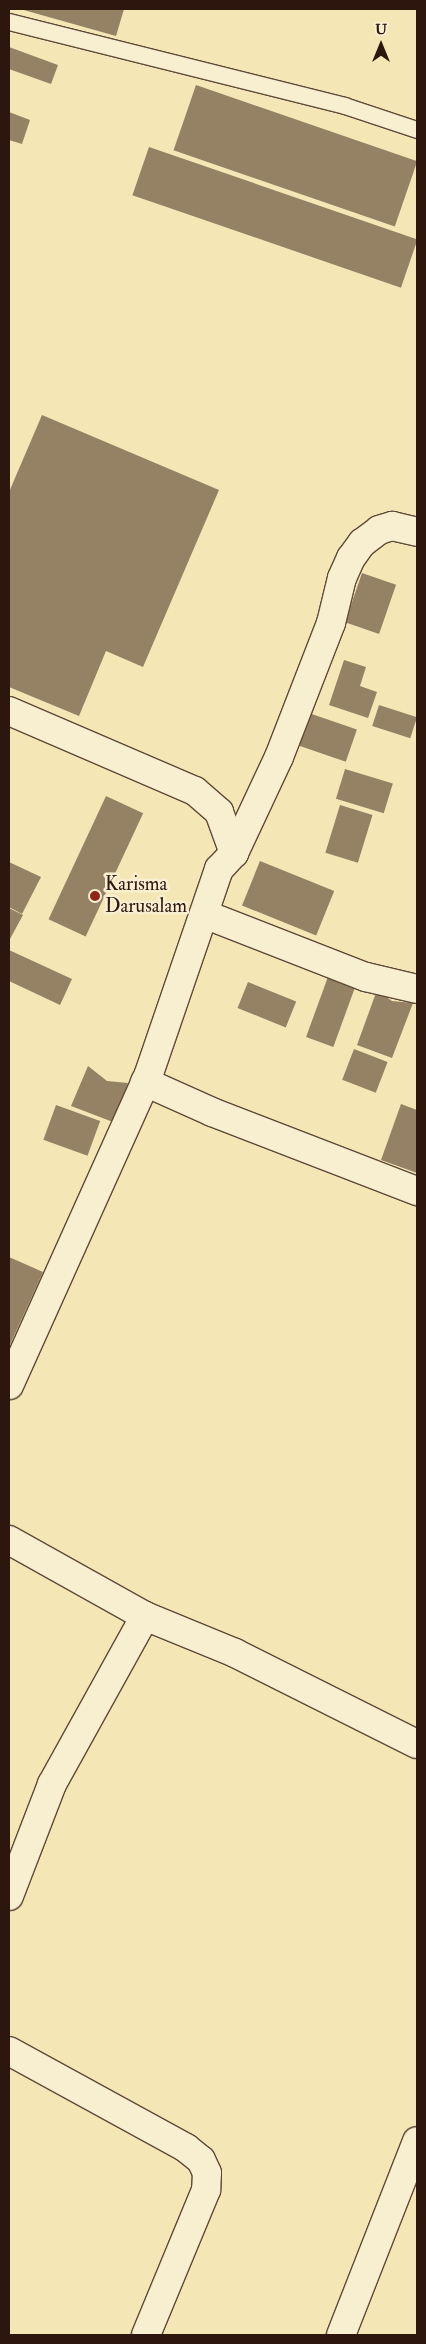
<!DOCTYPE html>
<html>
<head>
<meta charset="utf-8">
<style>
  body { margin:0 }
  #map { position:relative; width:426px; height:2344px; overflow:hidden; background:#f5e6b6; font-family:"IM FELL Double Pica",serif }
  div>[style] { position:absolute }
  .building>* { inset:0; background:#958265; transform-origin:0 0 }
  .roads { filter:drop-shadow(1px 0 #5e4a38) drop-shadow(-1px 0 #5e4a38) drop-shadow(0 1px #5e4a38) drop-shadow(0 -1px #5e4a38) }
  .service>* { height:16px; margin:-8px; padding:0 8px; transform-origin:8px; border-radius:8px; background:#f8efd0 }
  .minor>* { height:28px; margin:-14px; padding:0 14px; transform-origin:14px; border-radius:14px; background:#f8efd0 }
  .dots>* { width:14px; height:14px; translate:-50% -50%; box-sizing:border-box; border:2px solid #f8efd0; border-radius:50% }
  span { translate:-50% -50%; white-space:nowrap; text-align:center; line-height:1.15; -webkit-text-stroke:5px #f8efd0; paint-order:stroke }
  .poi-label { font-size:19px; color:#2c160e }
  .left { translate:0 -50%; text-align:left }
  .frame { position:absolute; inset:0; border:10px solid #2c160e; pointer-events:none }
  .north { position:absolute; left:356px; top:20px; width:50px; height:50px; -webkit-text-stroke:4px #f8efd0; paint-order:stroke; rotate:0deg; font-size:14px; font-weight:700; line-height:20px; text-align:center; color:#2c160e }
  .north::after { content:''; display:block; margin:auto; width:18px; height:22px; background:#2c160e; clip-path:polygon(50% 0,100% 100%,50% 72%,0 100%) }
</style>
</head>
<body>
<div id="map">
  <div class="building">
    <i style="clip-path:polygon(20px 9px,124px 9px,116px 36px)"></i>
    <i style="clip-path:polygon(9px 47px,58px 65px,51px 84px,9px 69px)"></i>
    <i style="left:196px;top:85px;width:234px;height:69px;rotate:19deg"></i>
    <i style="clip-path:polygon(9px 112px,30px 120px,22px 144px,9px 140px)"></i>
    <i style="left:149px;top:147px;width:284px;height:51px;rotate:19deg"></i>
    <i style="clip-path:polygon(42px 415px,219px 490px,143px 667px,106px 651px,79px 716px,9px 687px,9px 492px)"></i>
    <i style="left:362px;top:573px;width:36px;height:52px;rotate:19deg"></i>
    <i style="clip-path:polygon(344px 660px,366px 667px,360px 686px,377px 692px,368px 718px,329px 705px)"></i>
    <i style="left:379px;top:705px;width:40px;height:22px;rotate:18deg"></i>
    <i style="left:303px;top:711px;width:57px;height:34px;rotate:19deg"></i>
    <i style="left:345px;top:769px;width:50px;height:31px;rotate:17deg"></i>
    <i style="left:106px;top:796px;width:41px;height:136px;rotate:25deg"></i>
    <i style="left:340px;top:805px;width:34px;height:50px;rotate:17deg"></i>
    <i style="left:260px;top:861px;width:80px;height:48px;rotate:22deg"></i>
    <i style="clip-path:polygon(9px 862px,41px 877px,22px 914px,9px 907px)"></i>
    <i style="clip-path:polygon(9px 908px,23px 915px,10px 939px,9px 938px)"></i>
    <i style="clip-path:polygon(9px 950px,72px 979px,60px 1005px,9px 981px)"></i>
    <i style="left:329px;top:974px;width:29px;height:67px;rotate:20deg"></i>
    <i style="left:248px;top:982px;width:52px;height:28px;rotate:22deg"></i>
    <i style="clip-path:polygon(377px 990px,392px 1001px,413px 1003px,392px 1058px,357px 1045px)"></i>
    <i style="left:354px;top:1049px;width:36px;height:33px;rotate:21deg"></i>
    <i style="clip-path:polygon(88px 1066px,107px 1081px,128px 1083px,113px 1122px,71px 1106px)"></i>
    <i style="clip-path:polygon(401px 1104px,417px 1110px,417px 1173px,381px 1160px)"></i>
    <i style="left:56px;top:1105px;width:47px;height:37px;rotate:20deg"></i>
    <i style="clip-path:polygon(9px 1257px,43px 1272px,9px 1347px)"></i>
  </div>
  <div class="roads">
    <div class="service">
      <i style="left:9px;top:22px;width:346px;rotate:14deg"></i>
      <i style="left:345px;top:106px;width:76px;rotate:18.4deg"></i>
    </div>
    <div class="minor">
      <i style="left:9px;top:711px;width:202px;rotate:23.3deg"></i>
      <i style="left:195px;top:791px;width:32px;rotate:41deg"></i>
      <i style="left:219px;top:812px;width:44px;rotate:69.9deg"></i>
      <i style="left:234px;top:853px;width:22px;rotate:133deg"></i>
      <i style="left:219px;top:869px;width:217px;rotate:108.9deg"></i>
      <i style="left:149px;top:1074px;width:341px;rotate:114.2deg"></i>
      <i style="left:234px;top:853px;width:106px;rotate:-64.9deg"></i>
      <i style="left:279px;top:757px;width:144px;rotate:-68.8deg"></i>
      <i style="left:331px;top:623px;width:46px;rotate:-76.3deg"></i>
      <i style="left:342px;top:578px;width:22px;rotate:-66deg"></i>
      <i style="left:351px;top:558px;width:19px;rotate:-54deg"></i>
      <i style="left:362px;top:543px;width:21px;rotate:-37deg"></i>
      <i style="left:379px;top:530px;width:14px;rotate:-17deg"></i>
      <i style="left:392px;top:526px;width:26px;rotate:13deg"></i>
      <i style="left:204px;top:914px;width:174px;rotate:21.3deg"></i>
      <i style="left:366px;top:977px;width:52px;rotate:13.2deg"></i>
      <i style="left:145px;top:1082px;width:73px;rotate:24.1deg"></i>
      <i style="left:212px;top:1112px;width:220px;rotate:21.1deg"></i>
      <i style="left:9px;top:1540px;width:156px;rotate:29.2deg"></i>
      <i style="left:145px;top:1616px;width:97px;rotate:22.3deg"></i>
      <i style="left:235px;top:1653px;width:203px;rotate:26.6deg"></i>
      <i style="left:9px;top:1896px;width:120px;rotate:-69deg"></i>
      <i style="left:52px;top:1784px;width:192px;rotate:-61deg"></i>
      <i style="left:9px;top:2051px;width:202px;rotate:28.7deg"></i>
      <i style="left:186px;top:2148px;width:19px;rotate:39deg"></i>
      <i style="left:201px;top:2160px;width:14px;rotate:65deg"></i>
      <i style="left:207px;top:2173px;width:17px;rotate:93deg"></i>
      <i style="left:206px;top:2190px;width:157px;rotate:112.5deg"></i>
      <i style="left:341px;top:2335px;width:208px;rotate:-68.6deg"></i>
    </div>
  </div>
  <div class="dots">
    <i style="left:95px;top:896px;background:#8f2418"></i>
  </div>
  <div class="poi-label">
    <span class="left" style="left:105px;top:896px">Karisma<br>Darusalam</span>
  </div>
  <div class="frame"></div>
  <div class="north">U</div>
</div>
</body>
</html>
